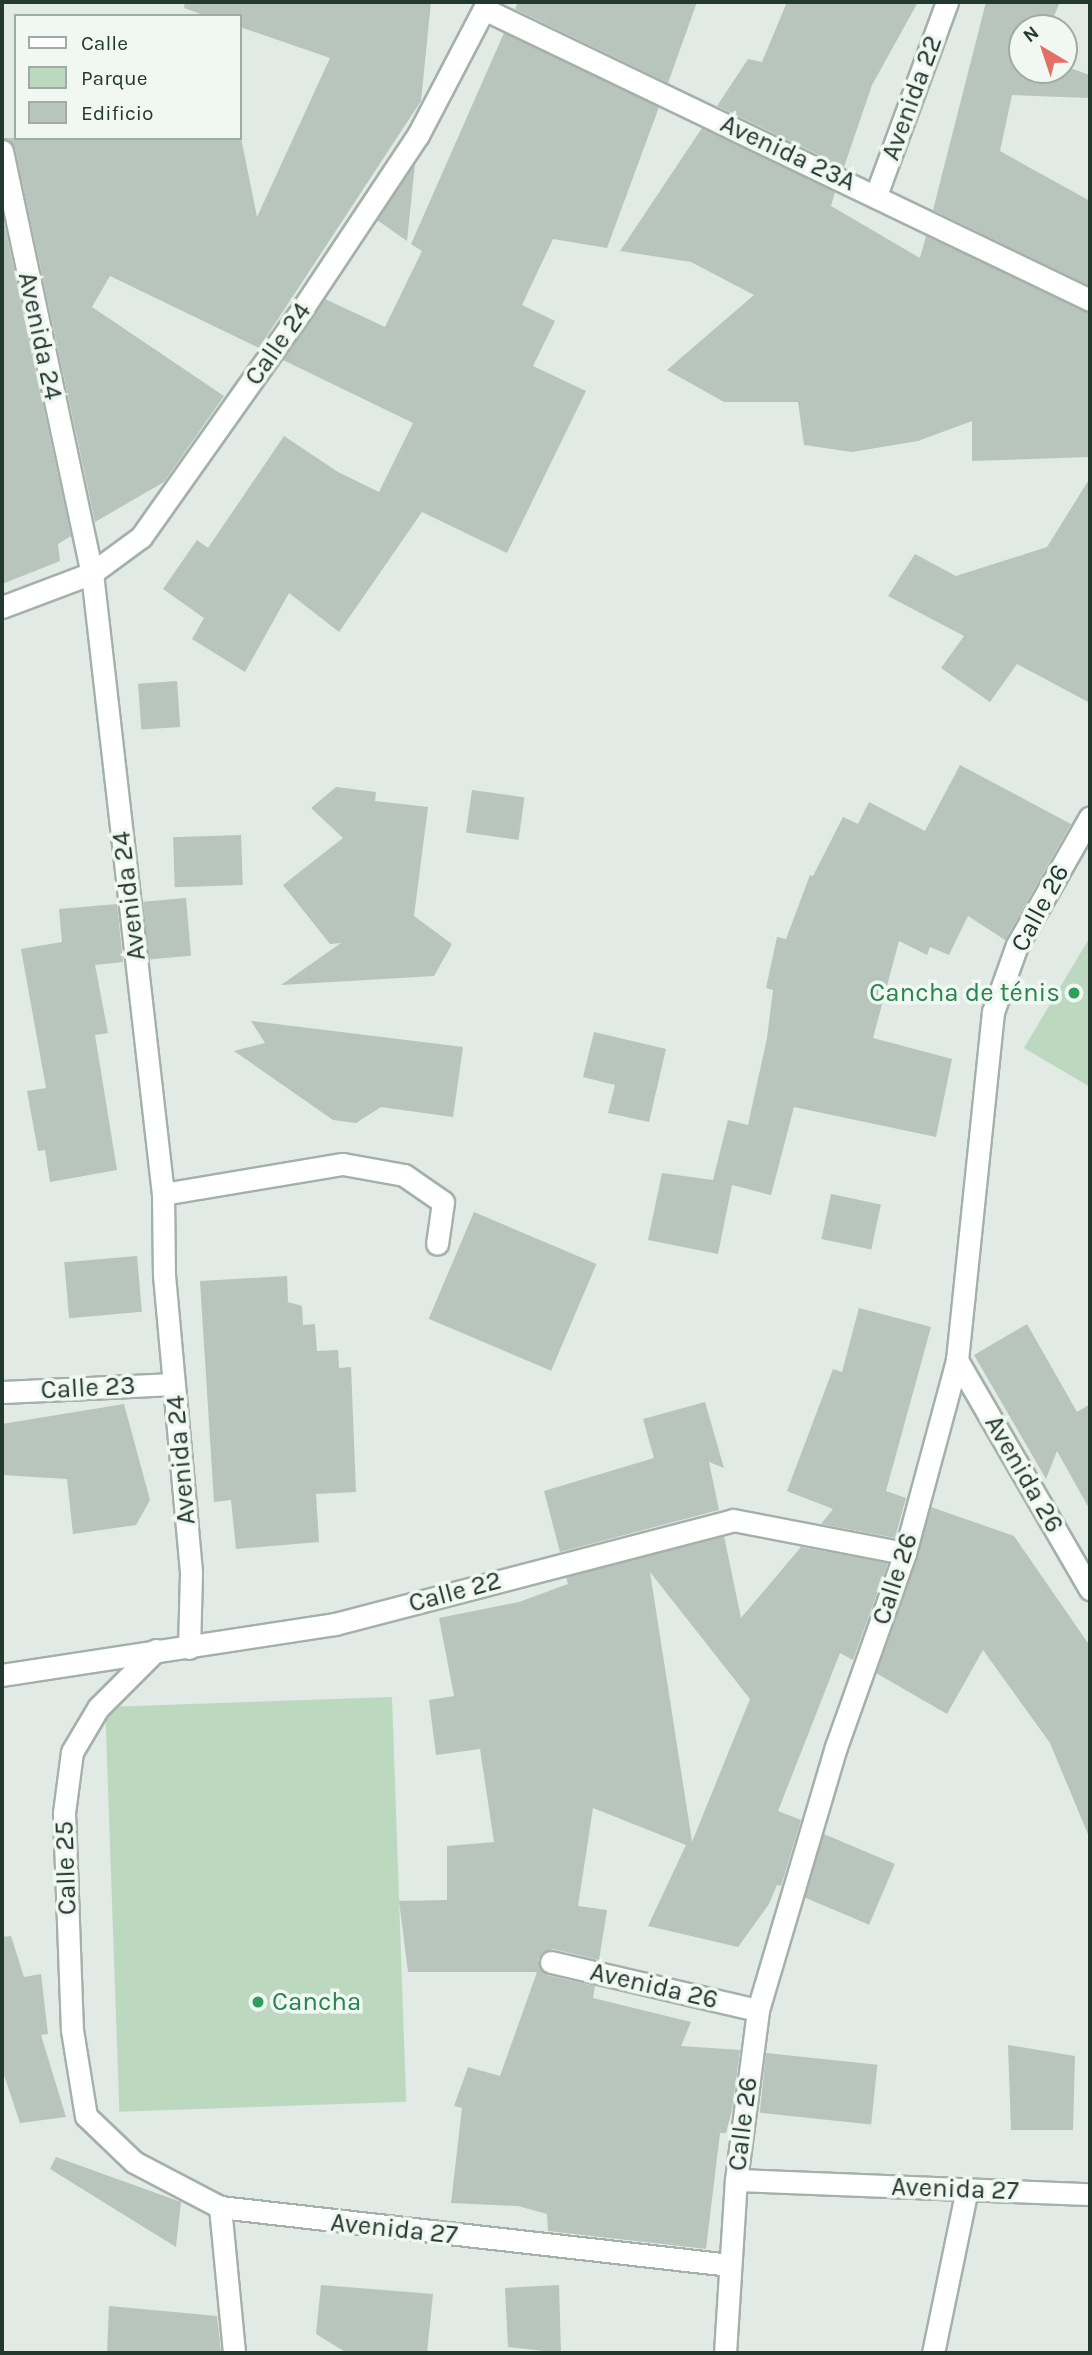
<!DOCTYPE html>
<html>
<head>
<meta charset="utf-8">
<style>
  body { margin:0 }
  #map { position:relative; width:1092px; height:2355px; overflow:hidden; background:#e1eae5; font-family:Karla,sans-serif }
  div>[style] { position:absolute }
  .green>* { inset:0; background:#bcd9bf; transform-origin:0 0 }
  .building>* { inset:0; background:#b7c5bd; transform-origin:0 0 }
  .roads { filter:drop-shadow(2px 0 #a4b1ab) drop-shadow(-2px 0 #a4b1ab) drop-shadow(0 2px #a4b1ab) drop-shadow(0 -2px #a4b1ab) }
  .minor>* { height:21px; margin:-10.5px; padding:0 10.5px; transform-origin:10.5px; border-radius:10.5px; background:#fff }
  .dots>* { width:19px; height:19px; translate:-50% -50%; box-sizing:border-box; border:4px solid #f1f7f3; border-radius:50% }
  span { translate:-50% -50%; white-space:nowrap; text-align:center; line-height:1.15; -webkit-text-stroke:7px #f1f7f3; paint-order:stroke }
  .street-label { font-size:26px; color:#23392f }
  .leisure-label { font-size:26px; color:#27864d }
  .right { translate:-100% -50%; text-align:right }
  .left { translate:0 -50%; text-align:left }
  .frame { position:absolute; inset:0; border:4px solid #23392f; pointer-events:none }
  .legend { position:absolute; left:14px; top:14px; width:228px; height:126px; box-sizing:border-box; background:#f1f7f3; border:2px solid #9faba5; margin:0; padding:9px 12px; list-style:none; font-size:21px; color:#23392f }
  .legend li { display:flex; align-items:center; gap:14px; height:35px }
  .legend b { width:35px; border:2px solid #9faba5 }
  .north { position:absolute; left:1008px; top:14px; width:70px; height:70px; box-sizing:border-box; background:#f1f7f3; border:2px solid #9faba5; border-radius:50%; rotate:321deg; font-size:19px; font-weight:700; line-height:28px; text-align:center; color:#23392f }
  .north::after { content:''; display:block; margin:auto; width:24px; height:32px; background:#e36f66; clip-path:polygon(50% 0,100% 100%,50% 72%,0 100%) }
</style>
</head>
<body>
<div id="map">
  <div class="green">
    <i style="clip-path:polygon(1090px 937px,1090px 1087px,1024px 1048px)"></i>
    <i style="left:392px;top:1697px;width:405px;height:287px;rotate:88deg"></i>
  </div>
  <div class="building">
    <i style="clip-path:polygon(185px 2px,431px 2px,421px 101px,259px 348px,110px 276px,92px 307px,224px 396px,164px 482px,95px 522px,15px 148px,3px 138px,241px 138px,257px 217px,330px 58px,240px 27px,240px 16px,206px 16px,184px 8px)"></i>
    <i style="clip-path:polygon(518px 2px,697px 2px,668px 83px,515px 9px)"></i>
    <i style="clip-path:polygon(787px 2px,918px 2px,872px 85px,844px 167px,717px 106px,748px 59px,762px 62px)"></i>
    <i style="clip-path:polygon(986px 2px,1060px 2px,1049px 28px,1022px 28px,1022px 70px,1064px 70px,1064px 66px,1090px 75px,1090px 98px,1012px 95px,1000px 151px,1090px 201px,1090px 286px,933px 210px)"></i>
    <i style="clip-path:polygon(504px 33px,659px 107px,607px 248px,553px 239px,522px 305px,555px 321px,533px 366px,586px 391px,507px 553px,422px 512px,339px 632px,289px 593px,245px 672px,192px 639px,204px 618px,163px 589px,197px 540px,208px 548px,284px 436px,338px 472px,379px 492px,413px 423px,283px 360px,325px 299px,385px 327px,422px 251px,411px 244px)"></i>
    <i style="clip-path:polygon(702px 128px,835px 192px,831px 206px,920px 258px,926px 236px,1090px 313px,1090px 457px,972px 461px,972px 421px,918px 441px,852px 452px,804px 445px,798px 402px,724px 402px,667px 370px,754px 295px,691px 262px,620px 251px)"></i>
    <i style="clip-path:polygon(415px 164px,407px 241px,377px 220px)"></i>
    <i style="clip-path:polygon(2px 213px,71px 536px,58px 544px,60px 561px,2px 584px)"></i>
    <i style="clip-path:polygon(1090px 478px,1090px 703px,1017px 664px,990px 702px,941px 668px,964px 636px,888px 596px,915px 554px,956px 576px,1047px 547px)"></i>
    <i style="left:177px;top:681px;width:46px;height:39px;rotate:86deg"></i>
    <i style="clip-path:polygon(960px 765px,1071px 824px,1005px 940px,968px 916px,949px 955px,930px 947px,927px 955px,899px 941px,873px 1038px,952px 1059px,936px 1137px,794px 1107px,771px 1195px,732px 1185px,718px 1254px,648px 1240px,662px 1173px,713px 1180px,728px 1120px,748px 1125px,767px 1038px,773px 990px,766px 988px,777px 937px,786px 939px,810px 875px,813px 876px,843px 817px,858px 824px,869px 802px,925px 831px)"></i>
    <i style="clip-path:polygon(336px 787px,376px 792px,375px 801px,428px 807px,414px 916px,452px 944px,434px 976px,281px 985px,341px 943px,330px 944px,283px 885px,343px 838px,311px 808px)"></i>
    <i style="left:472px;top:790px;width:53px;height:43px;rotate:8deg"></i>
    <i style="left:241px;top:835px;width:50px;height:68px;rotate:88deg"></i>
    <i style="left:186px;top:898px;width:58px;height:43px;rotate:85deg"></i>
    <i style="clip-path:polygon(117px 904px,123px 962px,95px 965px,108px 1033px,95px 1035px,117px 1170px,50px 1182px,45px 1150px,38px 1151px,27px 1091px,46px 1088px,21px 949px,62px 942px,59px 909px)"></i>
    <i style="clip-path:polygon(251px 1021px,463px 1047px,453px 1117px,381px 1107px,356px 1123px,333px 1120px,234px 1051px,265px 1043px)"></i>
    <i style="clip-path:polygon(594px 1032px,666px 1049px,649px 1122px,608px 1113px,615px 1085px,583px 1077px)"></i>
    <i style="left:831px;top:1194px;width:51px;height:46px;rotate:12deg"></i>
    <i style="left:474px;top:1212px;width:133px;height:116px;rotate:23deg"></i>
    <i style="left:137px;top:1256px;width:56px;height:73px;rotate:85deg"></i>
    <i style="clip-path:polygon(287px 1276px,288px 1302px,302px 1306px,303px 1325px,315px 1324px,317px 1351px,338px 1350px,339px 1368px,351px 1367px,356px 1492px,316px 1494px,319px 1542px,236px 1549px,231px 1500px,214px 1502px,200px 1281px)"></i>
    <i style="clip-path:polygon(859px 1308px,931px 1327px,886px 1491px,906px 1498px,895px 1538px,821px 1524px,833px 1509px,787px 1491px,833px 1369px,842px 1372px)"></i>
    <i style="clip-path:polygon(1027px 1324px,1077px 1412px,1090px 1404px,1090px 1510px,1057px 1451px,1046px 1479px,974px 1355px)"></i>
    <i style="clip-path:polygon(705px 1402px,724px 1468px,709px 1462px,719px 1510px,560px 1552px,544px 1491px,654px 1458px,643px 1419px)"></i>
    <i style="clip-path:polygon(124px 1404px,150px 1500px,136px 1525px,73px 1534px,67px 1479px,2px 1475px,2px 1424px)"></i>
    <i style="clip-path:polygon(931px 1507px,1014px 1536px,1090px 1646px,1090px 1839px,1050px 1743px,983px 1650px,947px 1714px,876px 1673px)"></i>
    <i style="clip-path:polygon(evenodd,724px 1536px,741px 1618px,801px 1547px,888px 1563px,853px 1660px,840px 1653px,778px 1811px,801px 1820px,781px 1886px,777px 1885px,769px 1904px,738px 1947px,648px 1926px,686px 1845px,593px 1808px,578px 1906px,607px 1910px,599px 1960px,553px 1949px,542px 1953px,538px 1960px,547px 1975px,595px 1986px,593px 1998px,691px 2022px,681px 2046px,740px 2050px,732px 2110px,726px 2133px,720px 2133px,706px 2249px,548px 2231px,547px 2214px,518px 2206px,451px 2203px,462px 2108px,454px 2106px,468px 2067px,500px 2076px,537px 1972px,408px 1972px,399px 1901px,447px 1900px,447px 1846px,494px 1842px,480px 1749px,436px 1755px,429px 1700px,454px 1696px,439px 1618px,519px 1602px,568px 1584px,566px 1577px,724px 1536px,650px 1572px,750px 1699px,692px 1842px,691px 1835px,650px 1572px)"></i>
    <i style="left:824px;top:1834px;width:77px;height:66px;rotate:23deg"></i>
    <i style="clip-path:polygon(11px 1936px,24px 1977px,41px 1974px,48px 2034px,41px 2035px,66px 2117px,20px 2123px,2px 2069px,2px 1937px)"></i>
    <i style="clip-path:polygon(1008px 2045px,1075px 2056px,1073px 2130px,1011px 2130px)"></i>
    <i style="left:766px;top:2053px;width:112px;height:60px;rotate:6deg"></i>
    <i style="clip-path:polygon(56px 2157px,181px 2202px,176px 2247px,50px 2169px)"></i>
    <i style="clip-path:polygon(321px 2285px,433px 2294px,427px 2353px,347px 2353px,316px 2334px)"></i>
    <i style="clip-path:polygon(559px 2285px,561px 2353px,508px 2347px,505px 2288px)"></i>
    <i style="clip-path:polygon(109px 2306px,217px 2316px,221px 2353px,107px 2353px)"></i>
  </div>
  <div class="roads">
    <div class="minor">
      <i style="left:484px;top:9px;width:672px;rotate:25.65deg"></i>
      <i style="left:2px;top:151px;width:431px;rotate:78deg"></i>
      <i style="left:92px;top:573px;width:625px;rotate:83.48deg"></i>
      <i style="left:163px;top:1194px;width:81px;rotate:89.3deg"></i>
      <i style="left:164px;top:1275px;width:299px;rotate:84.8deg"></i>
      <i style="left:191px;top:1573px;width:75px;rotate:91.5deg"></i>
      <i style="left:876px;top:195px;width:206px;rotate:-69.8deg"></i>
      <i style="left:2px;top:607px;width:96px;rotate:-20.7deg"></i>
      <i style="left:92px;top:573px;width:61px;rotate:-36.3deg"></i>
      <i style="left:141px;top:537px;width:270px;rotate:-54.7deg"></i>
      <i style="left:297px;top:317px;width:219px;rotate:-56.4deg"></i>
      <i style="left:418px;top:135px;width:142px;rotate:-62.4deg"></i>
      <i style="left:163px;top:1194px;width:182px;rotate:-9.5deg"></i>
      <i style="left:343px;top:1164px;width:62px;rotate:10.2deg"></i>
      <i style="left:404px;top:1175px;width:47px;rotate:34.7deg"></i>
      <i style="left:443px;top:1202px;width:42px;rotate:98.1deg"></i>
      <i style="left:957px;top:1360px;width:265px;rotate:59.9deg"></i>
      <i style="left:2px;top:1392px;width:172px;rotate:-2.7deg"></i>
      <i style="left:156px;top:1650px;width:82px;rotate:135deg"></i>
      <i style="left:98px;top:1708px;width:51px;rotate:120.6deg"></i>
      <i style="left:72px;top:1752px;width:62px;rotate:97.5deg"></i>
      <i style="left:64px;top:1813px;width:217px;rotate:87.9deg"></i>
      <i style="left:72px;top:2030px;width:87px;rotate:80.8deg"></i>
      <i style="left:86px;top:2116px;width:66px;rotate:43.8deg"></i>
      <i style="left:134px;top:2162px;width:97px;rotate:27.6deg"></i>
      <i style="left:220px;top:2207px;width:513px;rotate:6.49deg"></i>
      <i style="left:2px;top:1675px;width:337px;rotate:-8.7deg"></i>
      <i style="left:335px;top:1624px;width:411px;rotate:-14.6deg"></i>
      <i style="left:733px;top:1520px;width:175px;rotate:10.9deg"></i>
      <i style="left:551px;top:1962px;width:212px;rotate:13.1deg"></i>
      <i style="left:736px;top:2180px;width:354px;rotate:2.3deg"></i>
      <i style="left:220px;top:2207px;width:147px;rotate:84.5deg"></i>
      <i style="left:725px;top:2353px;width:173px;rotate:-86.4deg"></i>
      <i style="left:736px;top:2180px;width:171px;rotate:-82.6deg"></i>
      <i style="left:758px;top:2010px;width:274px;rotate:-73.5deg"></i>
      <i style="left:836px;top:1747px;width:206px;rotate:-70.4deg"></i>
      <i style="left:905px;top:1553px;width:200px;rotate:-74.9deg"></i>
      <i style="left:957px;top:1360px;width:350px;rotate:-84.1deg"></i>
      <i style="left:993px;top:1012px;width:71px;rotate:-70.3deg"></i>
      <i style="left:1017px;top:945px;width:147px;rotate:-60.3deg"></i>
      <i style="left:933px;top:2353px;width:167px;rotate:-78.3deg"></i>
    </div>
  </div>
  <div class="dots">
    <i style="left:1074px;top:993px;background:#2e9e5b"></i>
    <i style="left:258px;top:2002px;background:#2e9e5b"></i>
  </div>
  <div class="street-label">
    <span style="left:912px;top:98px;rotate:-70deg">Avenida 22</span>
    <span style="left:788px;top:153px;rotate:25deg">Avenida 23A</span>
    <span style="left:40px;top:336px;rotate:78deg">Avenida 24</span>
    <span style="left:278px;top:344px;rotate:-55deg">Calle 24</span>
    <span style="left:129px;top:896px;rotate:-97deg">Avenida 24</span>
    <span style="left:1040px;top:908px;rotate:-62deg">Calle 26</span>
    <span style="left:88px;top:1388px;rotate:-3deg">Calle 23</span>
    <span style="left:181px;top:1460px;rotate:-95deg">Avenida 24</span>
    <span style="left:1024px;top:1474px;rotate:60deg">Avenida 26</span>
    <span style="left:895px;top:1579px;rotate:-72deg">Calle 26</span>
    <span style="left:455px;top:1592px;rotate:-15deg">Calle 22</span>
    <span style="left:66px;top:1868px;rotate:-92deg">Calle 25</span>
    <span style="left:654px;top:1986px;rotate:13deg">Avenida 26</span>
    <span style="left:743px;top:2124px;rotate:-83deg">Calle 26</span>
    <span style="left:955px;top:2189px;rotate:2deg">Avenida 27</span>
    <span style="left:394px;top:2229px;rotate:6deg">Avenida 27</span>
  </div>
  <div class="leisure-label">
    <span class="right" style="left:1060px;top:993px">Cancha de ténis</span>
    <span class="left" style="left:272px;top:2002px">Cancha</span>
  </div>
  <div class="frame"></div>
  <ul class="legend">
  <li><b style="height:9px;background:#fff"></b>Calle</li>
  <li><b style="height:19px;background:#bcd9bf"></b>Parque</li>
  <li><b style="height:19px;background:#b7c5bd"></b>Edificio</li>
  </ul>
  <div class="north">N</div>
</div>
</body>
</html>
